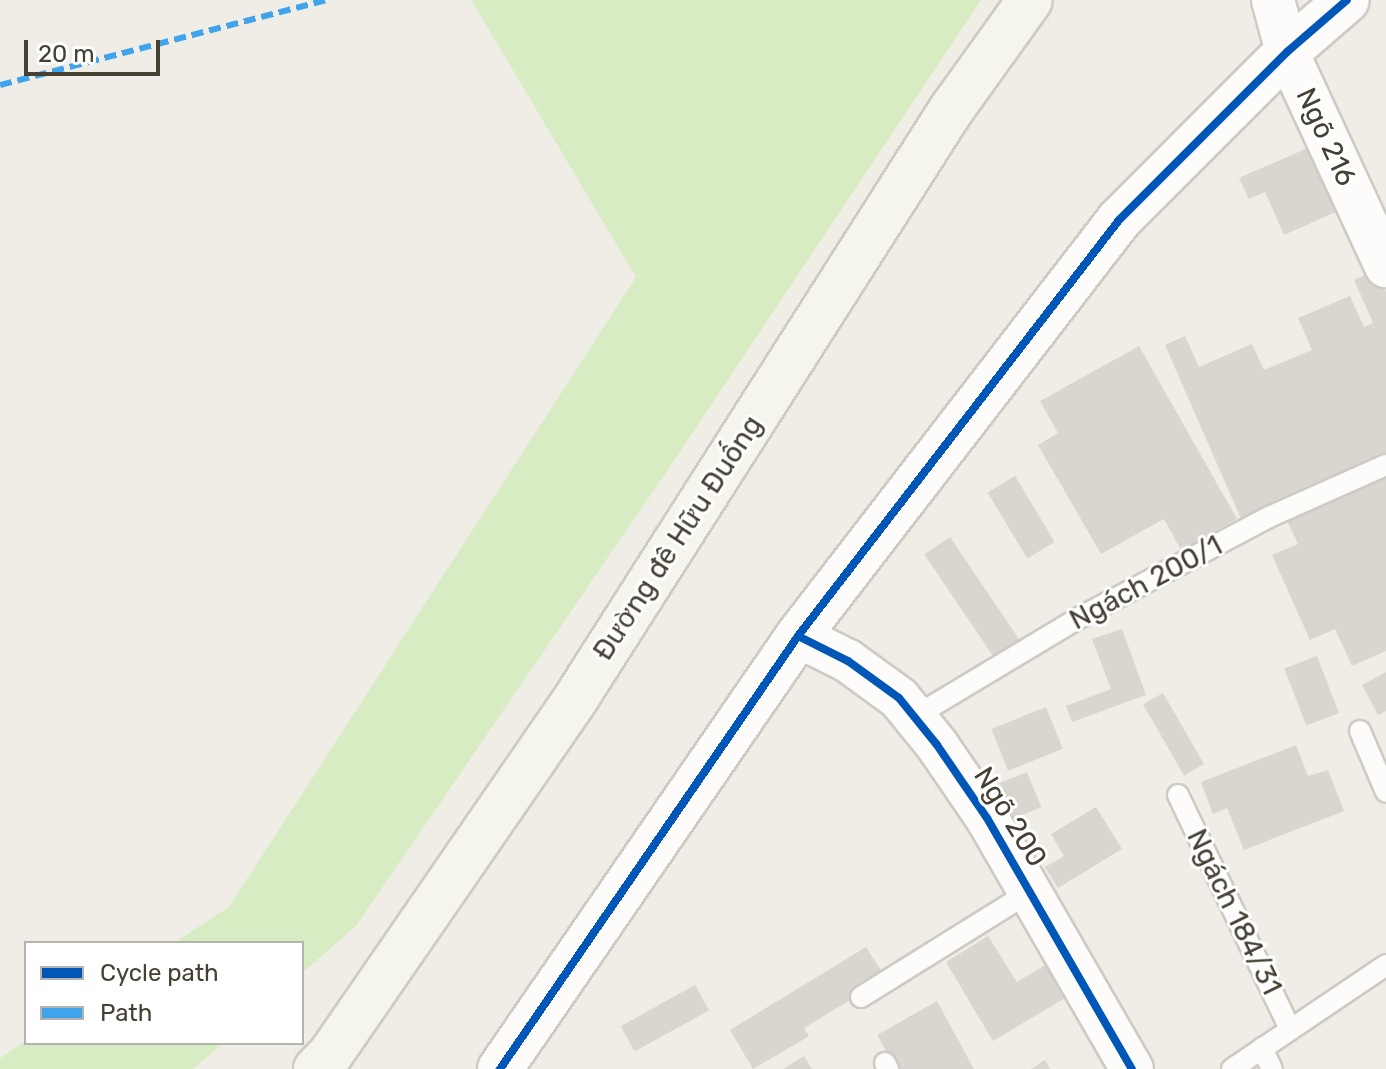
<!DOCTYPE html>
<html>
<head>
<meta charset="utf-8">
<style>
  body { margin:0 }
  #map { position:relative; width:1386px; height:1069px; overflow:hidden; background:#efede6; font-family:Rubik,sans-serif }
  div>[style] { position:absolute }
  .green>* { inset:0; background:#d7ecc3 }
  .building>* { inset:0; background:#d8d6cf; transform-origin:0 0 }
  .roads { filter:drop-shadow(2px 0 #cdcbc4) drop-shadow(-2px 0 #cdcbc4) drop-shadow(0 2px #cdcbc4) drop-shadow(0 -2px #cdcbc4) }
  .service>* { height:20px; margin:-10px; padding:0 10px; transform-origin:10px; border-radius:10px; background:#fdfcfb }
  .minor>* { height:42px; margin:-21px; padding:0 21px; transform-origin:21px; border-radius:21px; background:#fdfcfb }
  .tertiary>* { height:44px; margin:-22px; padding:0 22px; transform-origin:22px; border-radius:22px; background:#fdfcfb }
  .secondary>* { height:44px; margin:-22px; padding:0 22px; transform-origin:22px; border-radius:22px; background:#f6f5ed }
  .quiet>* { height:6px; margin-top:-3px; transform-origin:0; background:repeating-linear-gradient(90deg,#3fa4eb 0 12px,transparent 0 18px) }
  .cycleway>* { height:8px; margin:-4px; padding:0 4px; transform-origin:4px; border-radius:4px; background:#0057b8 }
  span { translate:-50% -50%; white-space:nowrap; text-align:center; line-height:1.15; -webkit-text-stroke:6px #fff; paint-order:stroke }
  .street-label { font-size:28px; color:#454032 }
  .legend { position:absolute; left:24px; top:941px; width:280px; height:104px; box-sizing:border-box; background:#fff; border:2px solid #b5b3ad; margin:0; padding:10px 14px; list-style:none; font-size:24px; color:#454032 }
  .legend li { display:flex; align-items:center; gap:16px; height:40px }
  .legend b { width:40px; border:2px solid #b5b3ad }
  .scale { position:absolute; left:24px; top:40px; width:136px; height:36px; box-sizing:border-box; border:4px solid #454032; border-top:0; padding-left:10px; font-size:24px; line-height:28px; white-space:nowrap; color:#454032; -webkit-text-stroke:6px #fff; paint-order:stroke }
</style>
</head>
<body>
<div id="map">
  <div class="green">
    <i style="clip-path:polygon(471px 0,981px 0,671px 465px,356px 926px,302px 973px,302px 943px,174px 943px,229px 907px,636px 277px)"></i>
    <i style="clip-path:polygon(26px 1041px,26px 1043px,223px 1043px,193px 1069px,0 1069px,0 1058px)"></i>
  </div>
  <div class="building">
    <i style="clip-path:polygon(1310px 147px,1338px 211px,1284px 235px,1265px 192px,1249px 199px,1239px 178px)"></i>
    <i style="clip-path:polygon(1377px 270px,1386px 292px,1386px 459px,1242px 521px,1165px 345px,1185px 336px,1199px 367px,1252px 344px,1264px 370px,1312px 350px,1298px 318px,1350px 296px,1364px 327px,1373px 323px,1354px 280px)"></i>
    <i style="clip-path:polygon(1139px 346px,1237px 519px,1181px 550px,1164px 519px,1101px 554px,1038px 445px,1058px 433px,1040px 401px)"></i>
    <i style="clip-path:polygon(1386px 468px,1386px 651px,1352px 666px,1335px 629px,1310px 640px,1272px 555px,1298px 544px,1284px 514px)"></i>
    <i style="left:1015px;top:476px;width:77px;height:32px;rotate:59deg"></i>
    <i style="left:950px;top:537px;width:127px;height:31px;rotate:56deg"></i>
    <i style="clip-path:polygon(1122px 629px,1146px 695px,1072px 722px,1066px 706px,1111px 689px,1092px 639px)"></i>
    <i style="left:1317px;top:656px;width:61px;height:35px;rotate:69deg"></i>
    <i style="clip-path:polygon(1386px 672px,1386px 711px,1378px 715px,1362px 685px)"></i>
    <i style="left:1163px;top:693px;width:82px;height:23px;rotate:60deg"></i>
    <i style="left:1046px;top:707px;width:45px;height:59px;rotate:68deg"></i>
    <i style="clip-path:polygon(1296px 745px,1308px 776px,1328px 770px,1344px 811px,1244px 850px,1227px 808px,1213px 814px,1201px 782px)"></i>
    <i style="left:1027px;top:772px;width:38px;height:53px;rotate:68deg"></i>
    <i style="clip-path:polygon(1096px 807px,1122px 849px,1058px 888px,1045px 867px,1064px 856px,1051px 834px)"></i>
    <i style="clip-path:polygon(988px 936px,1017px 982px,1052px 961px,1072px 994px,993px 1041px,946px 962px)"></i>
    <i style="clip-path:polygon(866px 947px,886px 978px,804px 1028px,809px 1036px,753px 1069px,730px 1030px)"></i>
    <i style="left:695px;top:985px;width:29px;height:85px;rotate:61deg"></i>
    <i style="clip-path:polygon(937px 1001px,974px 1069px,896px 1069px,877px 1035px)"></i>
    <i style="clip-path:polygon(804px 1056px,812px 1069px,783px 1069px)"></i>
    <i style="clip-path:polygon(1045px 1060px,1050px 1069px,1031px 1069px)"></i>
  </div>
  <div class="roads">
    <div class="service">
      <i style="left:914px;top:717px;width:192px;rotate:-31deg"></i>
      <i style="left:1079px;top:618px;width:215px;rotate:-28deg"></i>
      <i style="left:1269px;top:517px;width:128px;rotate:-24deg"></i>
      <i style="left:1360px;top:731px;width:66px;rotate:66.9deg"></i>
      <i style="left:1178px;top:795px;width:259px;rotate:64.4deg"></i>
      <i style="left:861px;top:997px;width:199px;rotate:-31.9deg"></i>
      <i style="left:1262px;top:1048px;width:23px;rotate:65deg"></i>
      <i style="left:885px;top:1063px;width:7px;rotate:63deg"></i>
      <i style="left:1232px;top:1069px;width:186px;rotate:-34deg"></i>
    </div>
    <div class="minor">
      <i style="left:1273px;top:0;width:54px;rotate:74.9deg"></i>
      <i style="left:1287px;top:52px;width:236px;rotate:65.2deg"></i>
      <i style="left:798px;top:636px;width:56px;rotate:26.6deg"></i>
      <i style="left:848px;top:661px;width:63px;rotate:36deg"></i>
      <i style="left:899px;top:698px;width:60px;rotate:51deg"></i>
      <i style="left:937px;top:745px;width:88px;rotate:55.6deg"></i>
      <i style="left:987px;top:818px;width:290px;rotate:60deg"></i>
    </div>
    <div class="tertiary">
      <i style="left:500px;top:1069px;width:526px;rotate:-55.46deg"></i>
      <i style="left:798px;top:636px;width:525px;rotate:-52.34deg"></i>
      <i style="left:1119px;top:220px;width:238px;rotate:-45deg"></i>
      <i style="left:1287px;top:52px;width:79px;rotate:-40.9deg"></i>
    </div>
    <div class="secondary">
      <i style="left:316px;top:1069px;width:20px;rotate:-45deg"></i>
      <i style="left:330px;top:1055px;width:437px;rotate:-55.4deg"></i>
      <i style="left:578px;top:695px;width:694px;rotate:-57.48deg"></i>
      <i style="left:951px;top:110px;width:135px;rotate:-54.3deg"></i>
    </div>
  </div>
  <div class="quiet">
    <i style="left:0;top:85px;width:338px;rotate:-14.6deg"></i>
  </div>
  <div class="cycleway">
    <i style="left:798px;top:636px;width:56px;rotate:26.6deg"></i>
    <i style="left:848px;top:661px;width:63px;rotate:36deg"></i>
    <i style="left:899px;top:698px;width:60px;rotate:51deg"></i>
    <i style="left:937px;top:745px;width:88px;rotate:55.6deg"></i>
    <i style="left:987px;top:818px;width:290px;rotate:60deg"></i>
    <i style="left:500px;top:1069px;width:526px;rotate:-55.46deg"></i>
    <i style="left:798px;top:636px;width:525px;rotate:-52.34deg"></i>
    <i style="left:1119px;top:220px;width:238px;rotate:-45deg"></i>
    <i style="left:1287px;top:52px;width:79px;rotate:-40.9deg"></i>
  </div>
  <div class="street-label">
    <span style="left:1326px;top:137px;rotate:65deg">Ngõ 216</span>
    <span style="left:678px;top:538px;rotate:-57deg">Đường đê Hữu Đuống</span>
    <span style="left:1146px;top:583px;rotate:-28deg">Ngách 200/1</span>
    <span style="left:1010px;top:817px;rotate:58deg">Ngõ 200</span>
    <span style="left:1234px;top:912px;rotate:64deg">Ngách 184/31</span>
  </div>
  <ul class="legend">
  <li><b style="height:10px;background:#0057b8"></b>Cycle path</li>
  <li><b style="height:10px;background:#3fa4eb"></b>Path</li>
  </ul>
  <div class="scale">20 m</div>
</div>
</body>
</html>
